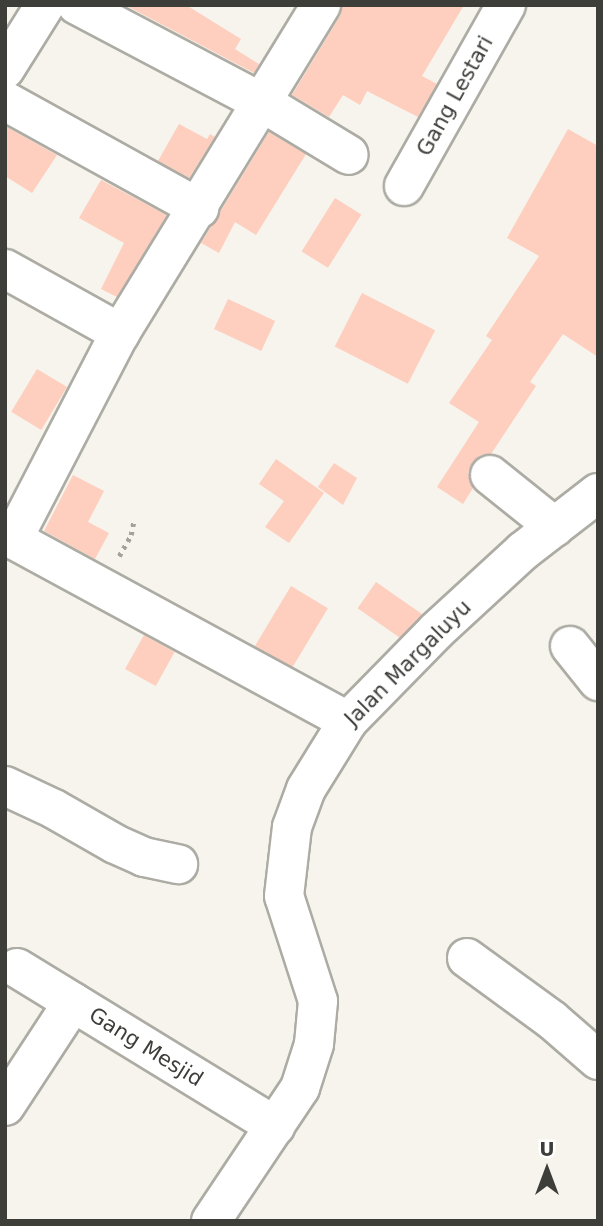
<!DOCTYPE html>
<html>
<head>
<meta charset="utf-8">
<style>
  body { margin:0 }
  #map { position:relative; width:603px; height:1226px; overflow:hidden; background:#f6f4ec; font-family:"DejaVu Sans",sans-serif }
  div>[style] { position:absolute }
  .building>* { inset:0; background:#fecebe; transform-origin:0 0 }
  .path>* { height:4.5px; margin-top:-2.25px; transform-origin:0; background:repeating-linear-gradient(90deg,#a2a19b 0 3.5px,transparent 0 8.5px) }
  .roads { filter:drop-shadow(2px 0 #adaca4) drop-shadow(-2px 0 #adaca4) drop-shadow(0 2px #adaca4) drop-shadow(0 -2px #adaca4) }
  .minor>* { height:38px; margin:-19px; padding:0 19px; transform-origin:19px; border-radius:19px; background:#fff }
  .major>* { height:38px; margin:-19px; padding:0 19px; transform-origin:19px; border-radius:19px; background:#fff }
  span { translate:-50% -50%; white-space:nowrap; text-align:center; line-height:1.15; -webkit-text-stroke:5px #fff; paint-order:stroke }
  .street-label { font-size:21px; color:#3d3d3a }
  .frame { position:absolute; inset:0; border:7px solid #3d3d3a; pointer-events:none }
  .north { position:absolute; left:512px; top:1135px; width:70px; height:70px; -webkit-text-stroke:5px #fff; paint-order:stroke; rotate:0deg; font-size:19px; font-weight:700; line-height:28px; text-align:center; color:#3d3d3a }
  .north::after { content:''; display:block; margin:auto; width:24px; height:32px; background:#3d3d3a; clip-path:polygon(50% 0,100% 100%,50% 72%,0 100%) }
</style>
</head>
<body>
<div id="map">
  <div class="building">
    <i style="clip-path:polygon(125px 5px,186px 5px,241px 39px,235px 49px,259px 64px,254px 73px)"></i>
    <i style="clip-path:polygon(343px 5px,464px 5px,422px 76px,437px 84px,418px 117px,367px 91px,360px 105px,343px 95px,329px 117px,292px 95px,340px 16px)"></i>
    <i style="clip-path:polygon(179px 124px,207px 139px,210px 134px,215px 137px,189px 178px,158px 161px)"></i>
    <i style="clip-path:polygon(5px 126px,57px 155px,32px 193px,5px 176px)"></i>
    <i style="clip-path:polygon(568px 129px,598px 146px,598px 357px,563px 334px,530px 382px,536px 386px,491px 454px,481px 455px,473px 462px,468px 472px,473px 488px,463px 504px,437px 487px,479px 422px,449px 403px,492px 340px,486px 336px,539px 256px,507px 238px)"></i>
    <i style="clip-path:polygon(269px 132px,306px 154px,256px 235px,235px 222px,219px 253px,201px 243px)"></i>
    <i style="clip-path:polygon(101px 180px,167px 215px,117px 297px,101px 289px,124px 243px,79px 218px)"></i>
    <i style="left:335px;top:198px;width:31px;height:63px;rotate:32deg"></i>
    <i style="left:362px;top:293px;width:82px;height:60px;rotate:27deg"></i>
    <i style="left:228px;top:299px;width:52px;height:33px;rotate:25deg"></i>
    <i style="left:37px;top:369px;width:35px;height:50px;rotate:31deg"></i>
    <i style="clip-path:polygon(276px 459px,324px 493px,289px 543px,265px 527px,284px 501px,259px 484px)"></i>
    <i style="clip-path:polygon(334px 463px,357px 478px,343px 505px,318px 487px)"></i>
    <i style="clip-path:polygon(73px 475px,104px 491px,88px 522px,109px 533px,95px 559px,44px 531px)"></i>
    <i style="left:376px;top:582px;width:56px;height:32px;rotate:35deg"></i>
    <i style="left:291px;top:586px;width:43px;height:70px;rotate:31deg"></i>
    <i style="left:144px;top:635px;width:35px;height:39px;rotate:29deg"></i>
  </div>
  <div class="path">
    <i style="left:119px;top:556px;width:24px;rotate:-60deg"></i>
    <i style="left:131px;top:535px;width:15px;rotate:-79deg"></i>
  </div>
  <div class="roads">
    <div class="minor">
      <i style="left:77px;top:5px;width:210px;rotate:27.8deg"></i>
      <i style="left:263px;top:103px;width:100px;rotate:31.2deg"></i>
      <i style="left:5px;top:69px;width:75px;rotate:-58deg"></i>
      <i style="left:5px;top:101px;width:222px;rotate:28.9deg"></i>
      <i style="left:404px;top:186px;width:208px;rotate:-60.6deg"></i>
      <i style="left:5px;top:269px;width:132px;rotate:29.1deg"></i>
      <i style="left:490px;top:475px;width:83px;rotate:38.7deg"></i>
      <i style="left:5px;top:535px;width:390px;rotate:28.5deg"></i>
      <i style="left:13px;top:539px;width:232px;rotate:-62.6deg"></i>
      <i style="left:120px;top:333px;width:385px;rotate:-58.5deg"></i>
      <i style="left:570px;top:646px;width:45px;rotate:51.3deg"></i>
      <i style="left:5px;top:786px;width:54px;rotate:25.1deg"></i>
      <i style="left:54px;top:809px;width:70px;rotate:29.8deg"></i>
      <i style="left:115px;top:844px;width:32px;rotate:24deg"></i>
      <i style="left:144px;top:857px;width:35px;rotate:12deg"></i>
      <i style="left:467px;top:958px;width:105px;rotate:36.1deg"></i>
      <i style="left:552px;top:1020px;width:61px;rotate:41deg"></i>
      <i style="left:17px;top:968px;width:303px;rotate:31.5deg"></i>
      <i style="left:5px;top:1106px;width:124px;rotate:-56.8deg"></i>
    </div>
    <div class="major">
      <i style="left:211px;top:1221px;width:160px;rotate:-56.2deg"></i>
      <i style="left:300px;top:1088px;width:46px;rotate:-72.3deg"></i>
      <i style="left:314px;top:1044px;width:43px;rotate:-84.7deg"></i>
      <i style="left:318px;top:1001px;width:110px;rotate:-107.9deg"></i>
      <i style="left:284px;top:896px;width:69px;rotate:-83.4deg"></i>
      <i style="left:292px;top:827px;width:40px;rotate:-69.8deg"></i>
      <i style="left:306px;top:789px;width:80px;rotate:-58.3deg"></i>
      <i style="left:348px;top:721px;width:126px;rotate:-45.6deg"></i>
      <i style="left:436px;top:631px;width:118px;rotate:-42.6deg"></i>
      <i style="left:523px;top:551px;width:95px;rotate:-37.7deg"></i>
    </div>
  </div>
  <div class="street-label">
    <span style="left:455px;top:96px;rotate:-61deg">Gang Lestari</span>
    <span style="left:408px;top:663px;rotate:-45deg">Jalan Margaluyu</span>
    <span style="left:146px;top:1047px;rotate:32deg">Gang Mesjid</span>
  </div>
  <div class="frame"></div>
  <div class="north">U</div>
</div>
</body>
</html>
